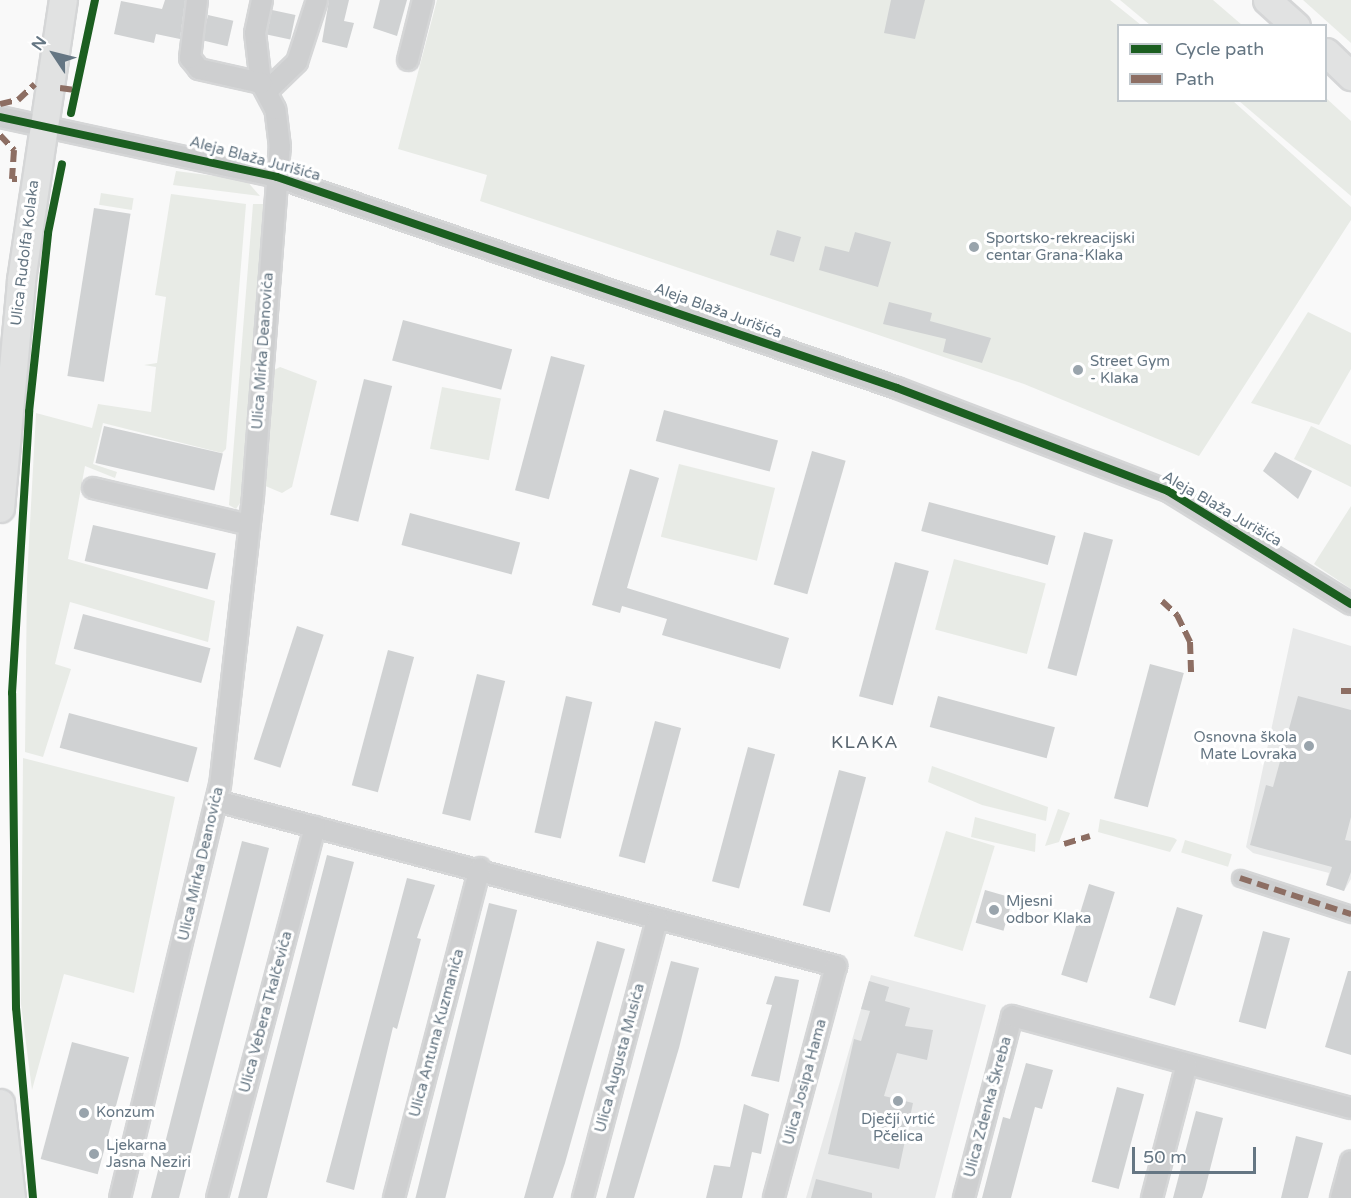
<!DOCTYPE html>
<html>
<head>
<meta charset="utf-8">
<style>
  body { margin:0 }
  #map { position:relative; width:1351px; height:1198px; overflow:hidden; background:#f9f9f9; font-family:"Varela Round",sans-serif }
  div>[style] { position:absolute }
  .built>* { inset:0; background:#e8e9e9 }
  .green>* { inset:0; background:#e8ebe6; transform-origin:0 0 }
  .building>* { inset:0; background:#d0d2d3; transform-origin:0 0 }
  .roads { filter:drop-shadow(2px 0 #d5d6d7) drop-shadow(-2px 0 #d5d6d7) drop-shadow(0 2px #d5d6d7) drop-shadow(0 -2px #d5d6d7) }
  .pedestrian>* { height:15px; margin:-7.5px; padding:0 7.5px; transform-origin:7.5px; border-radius:7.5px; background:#cecfd0 }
  .minor>* { height:20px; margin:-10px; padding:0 10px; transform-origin:10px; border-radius:10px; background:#cecfd0 }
  .secondary>* { height:27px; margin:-13.5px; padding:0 13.5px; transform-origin:13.5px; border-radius:13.5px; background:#e1e2e2 }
  .quiet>* { height:6px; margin-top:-3px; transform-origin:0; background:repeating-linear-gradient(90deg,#8d6e63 0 12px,transparent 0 18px) }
  .cycleway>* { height:8px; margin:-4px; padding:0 4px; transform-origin:4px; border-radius:4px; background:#1b5e20 }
  .dots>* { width:16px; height:16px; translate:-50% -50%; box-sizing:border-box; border:3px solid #fff; border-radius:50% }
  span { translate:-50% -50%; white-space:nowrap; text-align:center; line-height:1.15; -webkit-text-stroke:6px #fff; paint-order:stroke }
  .street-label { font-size:15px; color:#657683 }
  .poi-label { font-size:15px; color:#657683 }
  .left { translate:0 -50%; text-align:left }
  .right { translate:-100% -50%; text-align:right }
  .quarter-label { font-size:18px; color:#57646e; letter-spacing:1.5px }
  .legend { position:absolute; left:1117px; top:24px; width:210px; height:78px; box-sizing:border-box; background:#fff; border:2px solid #c1c8cd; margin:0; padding:8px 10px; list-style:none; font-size:18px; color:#657683 }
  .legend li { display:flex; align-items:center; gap:12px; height:30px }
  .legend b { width:30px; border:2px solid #c1c8cd }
  .north { position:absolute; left:24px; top:24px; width:60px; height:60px; -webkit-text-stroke:4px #fff; paint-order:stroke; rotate:305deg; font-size:16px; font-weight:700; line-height:24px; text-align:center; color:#657683 }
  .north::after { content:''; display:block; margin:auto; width:21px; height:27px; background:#657683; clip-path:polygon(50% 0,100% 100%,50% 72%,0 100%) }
  .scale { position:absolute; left:1132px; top:1147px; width:124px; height:27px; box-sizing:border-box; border:3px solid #657683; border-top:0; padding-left:8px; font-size:18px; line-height:21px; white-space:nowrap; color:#657683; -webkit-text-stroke:4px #fff; paint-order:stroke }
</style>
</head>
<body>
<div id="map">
  <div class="built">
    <i style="clip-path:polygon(1293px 628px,1351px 646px,1351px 879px,1344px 891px,1326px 885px,1329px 873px,1253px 853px,1246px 847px)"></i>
    <i style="clip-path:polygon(871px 975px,986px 1005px,935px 1198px,806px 1198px)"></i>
  </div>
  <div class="green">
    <i style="clip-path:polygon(437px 0,1110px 0,1141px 25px,1118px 26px,1118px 100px,1233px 101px,1351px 207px,1351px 220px,1199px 456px,1024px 384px,480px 201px,487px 175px,398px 149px)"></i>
    <i style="clip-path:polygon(1120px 0,1213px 0,1242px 25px,1150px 25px)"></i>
    <i style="clip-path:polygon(1303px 0,1351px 0,1351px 43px)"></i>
    <i style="clip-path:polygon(1326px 98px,1351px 121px,1351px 196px,1239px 101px)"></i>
    <i style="clip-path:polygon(176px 171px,246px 180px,260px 196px,173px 185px)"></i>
    <i style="left:101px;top:193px;width:33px;height:12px;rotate:9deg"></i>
    <i style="clip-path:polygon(171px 194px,246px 204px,226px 449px,222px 453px,103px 423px,93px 464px,117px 472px,115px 478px,85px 466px,68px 559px,215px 601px,208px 642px,70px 602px,55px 664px,71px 669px,43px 757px,25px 752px,27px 579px,36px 413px,92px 428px,98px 404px,151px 412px,156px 367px,144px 365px,157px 363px,166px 297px,155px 295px)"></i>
    <i style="clip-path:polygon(253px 204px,264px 204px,244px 497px,236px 509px,229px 505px)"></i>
    <i style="clip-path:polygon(1308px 312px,1351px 333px,1351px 369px,1319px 425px,1251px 403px)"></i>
    <i style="clip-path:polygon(280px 367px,317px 381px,292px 487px,282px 493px,263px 485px,272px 371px)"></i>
    <i style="left:442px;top:387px;width:60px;height:63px;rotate:11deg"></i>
    <i style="clip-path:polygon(1311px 426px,1351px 445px,1351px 487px,1294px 459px)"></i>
    <i style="left:679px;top:464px;width:99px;height:75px;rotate:14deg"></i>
    <i style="clip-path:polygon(1351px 506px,1351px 589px,1314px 564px)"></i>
    <i style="left:954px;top:559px;width:95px;height:73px;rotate:15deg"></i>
    <i style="clip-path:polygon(23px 758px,175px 797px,134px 993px,64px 974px,32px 1090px,21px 1004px)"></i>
    <i style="clip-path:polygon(932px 766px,1048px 807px,1046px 821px,982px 805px,928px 782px)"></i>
    <i style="clip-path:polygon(1058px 809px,1070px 813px,1059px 842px,1045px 846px)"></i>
    <i style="clip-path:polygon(975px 817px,1036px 834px,1035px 852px,971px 837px)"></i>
    <i style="clip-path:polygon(1100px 819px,1174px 838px,1177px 840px,1170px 852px,1098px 832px)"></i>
    <i style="left:946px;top:831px;width:51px;height:110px;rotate:17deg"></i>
    <i style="left:1185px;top:840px;width:49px;height:13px;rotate:17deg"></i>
  </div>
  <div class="building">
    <i style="clip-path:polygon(165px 0,185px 0,180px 39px,156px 34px,154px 43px,114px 34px,121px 1px,162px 9px)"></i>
    <i style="clip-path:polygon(329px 0,349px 0,344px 21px,354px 23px,347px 48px,322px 42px)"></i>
    <i style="clip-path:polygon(380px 0,407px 0,397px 36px,373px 28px)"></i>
    <i style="clip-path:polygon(891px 0,925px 0,915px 39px,884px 33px)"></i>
    <i style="left:272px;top:10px;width:24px;height:25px;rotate:12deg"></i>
    <i style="left:208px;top:15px;width:26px;height:26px;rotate:13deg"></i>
    <i style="left:94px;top:208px;width:37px;height:170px;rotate:9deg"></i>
    <i style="left:777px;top:230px;width:25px;height:26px;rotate:16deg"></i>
    <i style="clip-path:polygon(855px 232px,891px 242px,878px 287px,819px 270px,825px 246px,849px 252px)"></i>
    <i style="clip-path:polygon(889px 302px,932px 313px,930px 321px,991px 338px,982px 363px,943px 352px,946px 339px,883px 324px)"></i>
    <i style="left:403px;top:320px;width:113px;height:42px;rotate:15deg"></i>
    <i style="left:551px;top:356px;width:35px;height:139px;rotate:15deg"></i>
    <i style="left:364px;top:379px;width:29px;height:140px;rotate:14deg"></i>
    <i style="left:664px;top:410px;width:118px;height:32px;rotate:15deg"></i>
    <i style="left:104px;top:426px;width:122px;height:38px;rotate:13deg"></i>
    <i style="left:812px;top:451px;width:35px;height:139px;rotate:16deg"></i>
    <i style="clip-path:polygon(1275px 452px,1312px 471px,1298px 499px,1263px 471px)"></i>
    <i style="clip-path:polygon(630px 469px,659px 478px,627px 588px,789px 638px,780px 669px,662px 635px,667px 619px,622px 606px,620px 613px,592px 605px)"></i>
    <i style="left:929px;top:502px;width:131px;height:30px;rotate:15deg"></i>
    <i style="left:410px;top:513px;width:114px;height:33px;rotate:15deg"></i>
    <i style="left:93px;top:525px;width:126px;height:37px;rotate:13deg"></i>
    <i style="left:1084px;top:532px;width:30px;height:141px;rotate:15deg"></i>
    <i style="left:895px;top:562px;width:35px;height:139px;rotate:15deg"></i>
    <i style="left:83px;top:614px;width:132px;height:36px;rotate:15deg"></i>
    <i style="left:297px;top:626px;width:28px;height:140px;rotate:18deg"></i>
    <i style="left:388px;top:650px;width:27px;height:140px;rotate:15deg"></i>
    <i style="left:1150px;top:664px;width:35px;height:139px;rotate:15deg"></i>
    <i style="left:477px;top:674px;width:29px;height:144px;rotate:14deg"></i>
    <i style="left:566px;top:696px;width:27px;height:140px;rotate:13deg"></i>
    <i style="left:938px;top:696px;width:121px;height:32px;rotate:15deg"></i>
    <i style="clip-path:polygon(1298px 696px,1351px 710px,1351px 817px,1345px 840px,1351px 841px,1351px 872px,1344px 891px,1326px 885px,1332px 867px,1250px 845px,1266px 785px,1273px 787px)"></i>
    <i style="left:69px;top:713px;width:133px;height:36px;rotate:15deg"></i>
    <i style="left:655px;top:721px;width:27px;height:140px;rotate:15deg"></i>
    <i style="left:748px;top:747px;width:28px;height:139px;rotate:15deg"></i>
    <i style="left:839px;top:770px;width:28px;height:140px;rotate:15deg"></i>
    <i style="clip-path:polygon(242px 841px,269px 848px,245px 943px,179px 1198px,151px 1198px)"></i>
    <i style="clip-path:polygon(327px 855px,354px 862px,334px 938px,267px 1198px,238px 1198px)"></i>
    <i style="clip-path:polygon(407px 878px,435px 885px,417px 938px,421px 939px,397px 1029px,393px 1027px,354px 1190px,326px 1182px)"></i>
    <i style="left:1089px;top:884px;width:27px;height:95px;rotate:17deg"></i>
    <i style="left:985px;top:890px;width:29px;height:34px;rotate:16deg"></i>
    <i style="left:489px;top:903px;width:29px;height:305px;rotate:14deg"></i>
    <i style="left:1177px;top:907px;width:27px;height:95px;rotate:17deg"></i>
    <i style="left:1263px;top:931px;width:28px;height:94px;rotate:15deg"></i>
    <i style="clip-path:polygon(597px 941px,625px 949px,565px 1163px,553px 1198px,524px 1198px)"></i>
    <i style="clip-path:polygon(671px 961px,699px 968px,679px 1048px,634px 1198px,606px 1198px)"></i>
    <i style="clip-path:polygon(1348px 971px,1351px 971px,1351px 1055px,1325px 1047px)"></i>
    <i style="clip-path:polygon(775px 976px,799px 980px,779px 1082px,751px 1076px,772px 1005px,766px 1004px)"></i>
    <i style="clip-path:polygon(869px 981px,889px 987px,885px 1001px,910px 1008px,905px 1026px,933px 1030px,927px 1060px,897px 1053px,884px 1096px,913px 1103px,899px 1169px,828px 1154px,854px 1039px,861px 1041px,870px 1011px,861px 1009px)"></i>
    <i style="left:72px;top:1042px;width:59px;height:121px;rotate:15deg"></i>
    <i style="clip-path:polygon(1026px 1063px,1053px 1070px,1042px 1109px,1035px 1107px,1011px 1198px,982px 1198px,1003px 1117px,1010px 1119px)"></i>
    <i style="left:1117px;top:1087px;width:28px;height:98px;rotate:15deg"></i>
    <i style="clip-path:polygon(744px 1104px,769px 1114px,761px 1154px,752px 1152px,742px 1198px,706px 1198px,714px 1165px,730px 1167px)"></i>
    <i style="clip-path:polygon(1196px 1111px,1223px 1118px,1205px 1189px,1202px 1198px,1173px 1198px)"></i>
    <i style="clip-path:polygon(1296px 1136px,1323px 1143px,1308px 1198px,1281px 1198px)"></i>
    <i style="clip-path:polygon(816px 1179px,872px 1193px,872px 1198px,811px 1198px)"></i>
  </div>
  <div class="roads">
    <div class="pedestrian">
      <i style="left:1240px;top:878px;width:117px;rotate:18deg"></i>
    </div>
    <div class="minor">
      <i style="left:408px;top:60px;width:62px;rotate:-76deg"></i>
      <i style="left:261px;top:83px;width:50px;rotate:-96.8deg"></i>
      <i style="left:255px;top:33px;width:34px;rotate:-78deg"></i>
      <i style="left:267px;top:91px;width:42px;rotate:-44deg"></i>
      <i style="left:297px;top:62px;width:65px;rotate:-72.1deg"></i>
      <i style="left:0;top:117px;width:283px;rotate:12.2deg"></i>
      <i style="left:277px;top:177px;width:655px;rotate:18.79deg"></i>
      <i style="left:897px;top:388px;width:290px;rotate:20.8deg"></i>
      <i style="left:1168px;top:491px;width:215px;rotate:31.7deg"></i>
      <i style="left:93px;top:488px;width:160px;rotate:13.3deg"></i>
      <i style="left:217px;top:801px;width:641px;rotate:14.93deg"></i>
      <i style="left:836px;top:966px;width:240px;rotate:105deg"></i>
      <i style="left:120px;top:1198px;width:424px;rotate:-76.4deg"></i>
      <i style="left:220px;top:786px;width:293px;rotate:-83.5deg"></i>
      <i style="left:253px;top:495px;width:349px;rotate:-85.6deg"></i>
      <i style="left:280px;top:147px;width:38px;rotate:-97deg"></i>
      <i style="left:275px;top:109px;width:30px;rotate:-118deg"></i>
      <i style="left:261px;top:83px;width:64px;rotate:-167.3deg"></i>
      <i style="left:199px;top:69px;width:14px;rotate:-129deg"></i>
      <i style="left:190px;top:58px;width:58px;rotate:-83.1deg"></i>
      <i style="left:217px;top:1198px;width:384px;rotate:-75.2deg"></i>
      <i style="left:394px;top:1198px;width:341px;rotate:-75.4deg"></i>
      <i style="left:583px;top:1198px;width:289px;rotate:-75.1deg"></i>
      <i style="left:964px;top:1198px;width:188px;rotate:-75.2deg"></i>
      <i style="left:1012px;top:1016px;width:351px;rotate:15.2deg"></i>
      <i style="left:1152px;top:1198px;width:138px;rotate:-75.4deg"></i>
      <i style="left:1341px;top:1198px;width:38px;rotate:-75deg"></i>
    </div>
    <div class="secondary">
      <i style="left:1267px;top:0;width:39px;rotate:42deg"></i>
      <i style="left:1326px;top:52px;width:35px;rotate:44deg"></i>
      <i style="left:0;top:508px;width:229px;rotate:-84.7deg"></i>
      <i style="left:21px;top:280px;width:283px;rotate:-81.5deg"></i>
      <i style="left:0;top:1103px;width:96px;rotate:83.4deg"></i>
    </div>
  </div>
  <div class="quiet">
    <i style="left:60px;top:88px;width:15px;rotate:8deg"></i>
    <i style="left:0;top:104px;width:18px;rotate:-13deg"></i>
    <i style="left:18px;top:100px;width:23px;rotate:-43deg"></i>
    <i style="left:0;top:135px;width:21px;rotate:47deg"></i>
    <i style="left:14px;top:150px;width:29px;rotate:94deg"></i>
    <i style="left:12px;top:179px;width:5px"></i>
    <i style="left:1162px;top:601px;width:21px;rotate:43deg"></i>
    <i style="left:1177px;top:615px;width:30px;rotate:64deg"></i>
    <i style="left:1190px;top:642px;width:35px;rotate:88deg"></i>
    <i style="left:1341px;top:691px;width:10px"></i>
    <i style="left:1064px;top:844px;width:27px;rotate:-17deg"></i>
    <i style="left:1240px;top:878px;width:117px;rotate:18deg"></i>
  </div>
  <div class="cycleway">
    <i style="left:71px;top:113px;width:116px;rotate:-78deg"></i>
    <i style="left:0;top:117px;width:283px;rotate:12.2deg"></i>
    <i style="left:277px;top:177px;width:655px;rotate:18.79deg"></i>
    <i style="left:897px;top:388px;width:290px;rotate:20.8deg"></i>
    <i style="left:1168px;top:491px;width:215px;rotate:31.7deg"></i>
    <i style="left:33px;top:1198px;width:191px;rotate:-95.1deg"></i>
    <i style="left:16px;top:1008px;width:315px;rotate:-90.7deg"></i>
    <i style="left:12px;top:693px;width:282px;rotate:-86.5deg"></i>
    <i style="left:29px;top:412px;width:180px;rotate:-83.9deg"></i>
    <i style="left:48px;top:233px;width:70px;rotate:-78.5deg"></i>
  </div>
  <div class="dots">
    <i style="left:974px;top:247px;background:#99a4ac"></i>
    <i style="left:1078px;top:370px;background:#99a4ac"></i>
    <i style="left:1309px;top:746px;background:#99a4ac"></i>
    <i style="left:994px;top:910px;background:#99a4ac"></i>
    <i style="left:898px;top:1101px;background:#99a4ac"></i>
    <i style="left:84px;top:1113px;background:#99a4ac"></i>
    <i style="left:94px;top:1154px;background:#99a4ac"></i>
  </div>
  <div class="street-label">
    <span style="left:255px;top:159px;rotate:15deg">Aleja Blaža Jurišića</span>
    <span style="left:25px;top:253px;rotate:-83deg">Ulica Rudolfa Kolaka</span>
    <span style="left:718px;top:311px;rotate:20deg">Aleja Blaža Jurišića</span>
    <span style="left:263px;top:351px;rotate:-86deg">Ulica Mirka Deanovića</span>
    <span style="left:1222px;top:509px;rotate:30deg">Aleja Blaža Jurišića</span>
    <span style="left:201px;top:864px;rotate:-77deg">Ulica Mirka Deanovića</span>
    <span style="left:266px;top:1012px;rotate:-75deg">Ulica Vebera Tkalčevića</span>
    <span style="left:437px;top:1033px;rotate:-75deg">Ulica Antuna Kuzmanića</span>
    <span style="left:620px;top:1058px;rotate:-75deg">Ulica Augusta Musića</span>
    <span style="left:805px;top:1082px;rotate:-75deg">Ulica Josipa Hama</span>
    <span style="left:988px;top:1107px;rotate:-75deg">Ulica Zdenka Škreba</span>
  </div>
  <div class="poi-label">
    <span class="left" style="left:986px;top:247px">Sportsko-rekreacijski<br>centar Grana-Klaka</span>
    <span class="left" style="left:1090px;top:370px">Street Gym<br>- Klaka</span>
    <span class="right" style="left:1297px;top:746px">Osnovna škola<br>Mate Lovraka</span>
    <span class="left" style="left:1006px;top:910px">Mjesni<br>odbor Klaka</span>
    <span class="left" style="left:96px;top:1113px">Konzum</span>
    <span style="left:898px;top:1128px">Dječji vrtić<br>Pčelica</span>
    <span class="left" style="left:106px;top:1154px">Ljekarna<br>Jasna Neziri</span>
  </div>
  <div class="quarter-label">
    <span style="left:865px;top:742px">KLAKA</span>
  </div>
  <ul class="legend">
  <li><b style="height:8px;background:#1b5e20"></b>Cycle path</li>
  <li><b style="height:8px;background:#8d6e63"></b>Path</li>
  </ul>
  <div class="north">N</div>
  <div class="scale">50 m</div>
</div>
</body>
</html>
